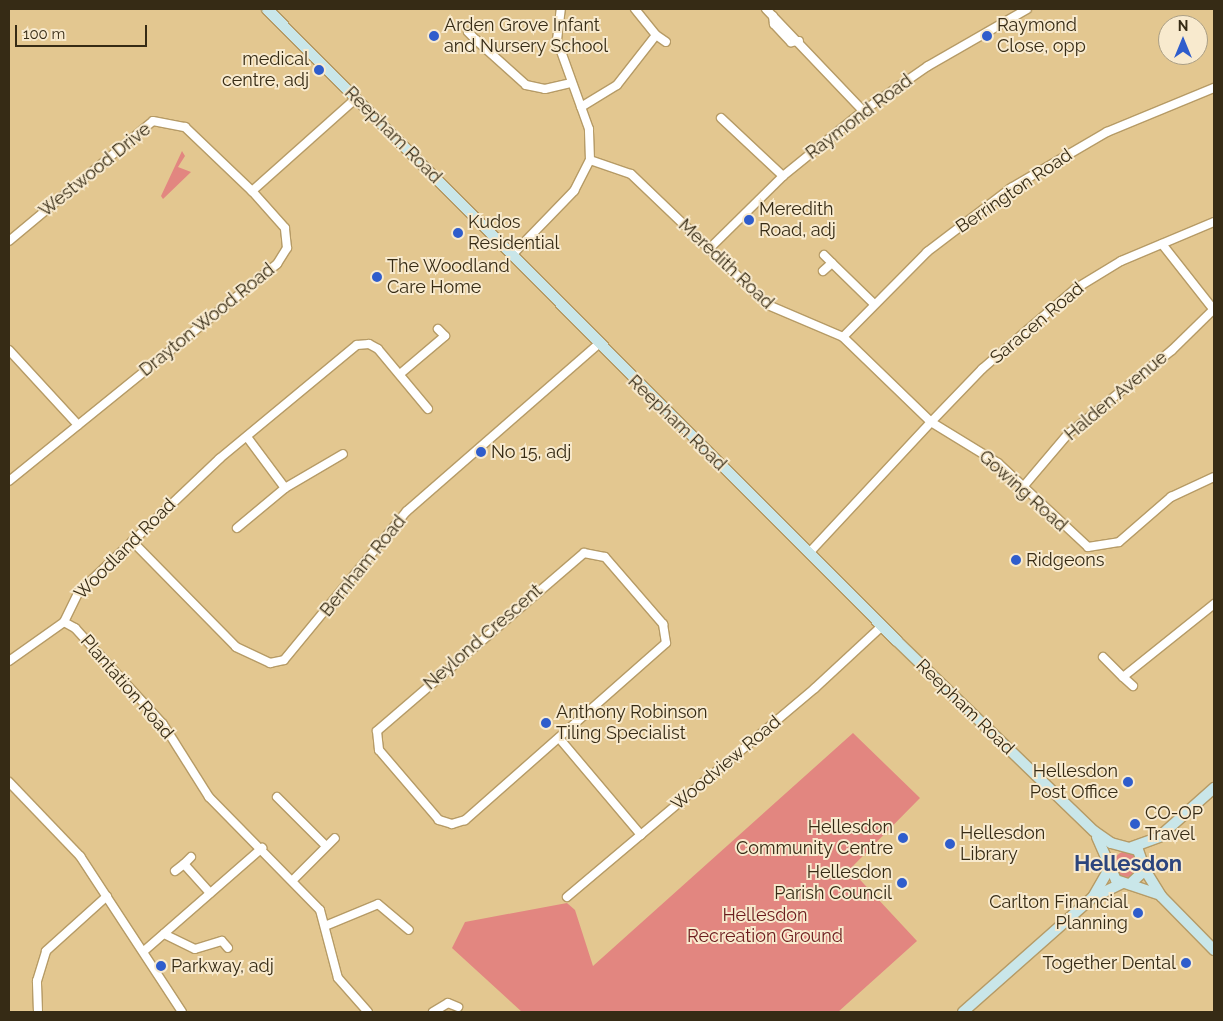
<!DOCTYPE html>
<html>
<head>
<meta charset="utf-8">
<style>
  body { margin:0 }
  #map { position:relative; width:1223px; height:1021px; overflow:hidden; background:#e3c790; font-family:Raleway,sans-serif }
  div>[style] { position:absolute }
  .green>* { inset:0; background:#e28680 }
  .round { border-radius:50% }
  .roads { filter:drop-shadow(1px 0 #b69b66) drop-shadow(-1px 0 #b69b66) drop-shadow(0 1px #b69b66) drop-shadow(0 -1px #b69b66) }
  .street>* { height:8px; margin:-4px; padding:0 4px; transform-origin:4px; border-radius:4px; background:#fff }
  .secondary>* { height:10px; margin:-5px; padding:0 5px; transform-origin:5px; border-radius:5px; background:#c9e6e9 }
  .dots>* { width:14px; height:14px; translate:-50% -50%; box-sizing:border-box; border:2px solid #f8eace; border-radius:50% }
  span { translate:-50% -50%; white-space:nowrap; text-align:center; line-height:1.15; -webkit-text-stroke:4px #f8eace; paint-order:stroke }
  .poi-label { font-size:18px; color:#362b15 }
  .left { translate:0 -50%; text-align:left }
  .right { translate:-100% -50%; text-align:right }
  .street-label { font-size:18px; color:#362b15 }
  .park-label { font-size:18px; color:#6c1d1e }
  .district-label { font-size:22px; color:#2c457d; font-weight:700 }
  .frame { position:absolute; inset:0; border:10px solid #362b15; pointer-events:none }
  .north { position:absolute; left:1158px; top:15px; width:50px; height:50px; box-sizing:border-box; background:#f8eace; border:1px solid #aa9e84; border-radius:50%; rotate:0deg; font-size:14px; font-weight:700; line-height:20px; text-align:center; color:#362b15 }
  .north::after { content:''; display:block; margin:auto; width:18px; height:22px; background:#2f5dcc; clip-path:polygon(50% 0,100% 100%,50% 72%,0 100%) }
  .scale { position:absolute; left:15px; top:25px; width:132px; height:22px; box-sizing:border-box; border:2px solid #362b15; border-top:0; padding-left:6px; font-size:15px; line-height:18px; white-space:nowrap; color:#362b15; -webkit-text-stroke:4px #f8eace; paint-order:stroke }
</style>
</head>
<body>
<div id="map">
  <div class="green">
    <i style="clip-path:polygon(182px 151px,185px 156px,178px 167px,191px 172px,163px 199px,161px 196px)"></i>
    <i style="clip-path:polygon(853px 733px,920px 798px,850px 869px,917px 941px,838px 1012px,522px 1012px,452px 948px,465px 922px,567px 903px,575px 910px,593px 966px)"></i>
    <i class="round" style="left:1114px;top:851px;width:26px;height:26px"></i>
  </div>
  <div class="roads">
    <div class="street">
      <i style="left:635px;top:9px;width:33px;rotate:51deg"></i>
      <i style="left:766px;top:9px;width:141px;rotate:46.4deg"></i>
      <i style="left:773px;top:16px;width:8px;rotate:83deg"></i>
      <i style="left:774px;top:24px;width:25px;rotate:47deg"></i>
      <i style="left:791px;top:42px;width:8px;rotate:-7deg"></i>
      <i style="left:468px;top:32px;width:11px;rotate:45deg"></i>
      <i style="left:468px;top:47px;width:11px;rotate:-41deg"></i>
      <i style="left:476px;top:40px;width:67px;rotate:42deg"></i>
      <i style="left:526px;top:85px;width:19px;rotate:12deg"></i>
      <i style="left:545px;top:89px;width:26px;rotate:-13deg"></i>
      <i style="left:581px;top:107px;width:42px;rotate:-31.4deg"></i>
      <i style="left:617px;top:85px;width:63px;rotate:-52deg"></i>
      <i style="left:656px;top:35px;width:12px;rotate:35deg"></i>
      <i style="left:721px;top:118px;width:85px;rotate:43.1deg"></i>
      <i style="left:590px;top:160px;width:43px;rotate:18.9deg"></i>
      <i style="left:631px;top:174px;width:190px;rotate:43.7deg"></i>
      <i style="left:768px;top:305px;width:82px;rotate:23.1deg"></i>
      <i style="left:843px;top:337px;width:122px;rotate:44deg"></i>
      <i style="left:931px;top:422px;width:74px;rotate:-46.1deg"></i>
      <i style="left:982px;top:369px;width:123px;rotate:-40.7deg"></i>
      <i style="left:1075px;top:289px;width:54px;rotate:-31.3deg"></i>
      <i style="left:1121px;top:261px;width:101px;rotate:-22.8deg"></i>
      <i style="left:9px;top:241px;width:187px;rotate:-39.8deg"></i>
      <i style="left:153px;top:121px;width:33px;rotate:11deg"></i>
      <i style="left:185px;top:127px;width:93px;rotate:43.7deg"></i>
      <i style="left:1162px;top:244px;width:84px;rotate:51.8deg"></i>
      <i style="left:709px;top:249px;width:104px;rotate:-44.6deg"></i>
      <i style="left:783px;top:176px;width:103px;rotate:-39.1deg"></i>
      <i style="left:863px;top:111px;width:79px;rotate:-34.7deg"></i>
      <i style="left:928px;top:66px;width:114px;rotate:-29.9deg"></i>
      <i style="left:824px;top:255px;width:11px;rotate:45deg"></i>
      <i style="left:511px;top:256px;width:91px;rotate:-45.9deg"></i>
      <i style="left:574px;top:191px;width:35px;rotate:-63deg"></i>
      <i style="left:590px;top:160px;width:31px;rotate:-92deg"></i>
      <i style="left:589px;top:129px;width:95px;rotate:-109.8deg"></i>
      <i style="left:557px;top:40px;width:31px;rotate:-83deg"></i>
      <i style="left:823px;top:271px;width:12px;rotate:-42deg"></i>
      <i style="left:832px;top:263px;width:59px;rotate:44.3deg"></i>
      <i style="left:843px;top:337px;width:120px;rotate:-45.3deg"></i>
      <i style="left:927px;top:252px;width:106px;rotate:-37.3deg"></i>
      <i style="left:1011px;top:188px;width:111px;rotate:-30.3deg"></i>
      <i style="left:1107px;top:132px;width:116px;rotate:-22.4deg"></i>
      <i style="left:9px;top:350px;width:102px;rotate:47.4deg"></i>
      <i style="left:400px;top:374px;width:59px;rotate:-40.2deg"></i>
      <i style="left:445px;top:336px;width:10px;rotate:-135deg"></i>
      <i style="left:9px;top:481px;width:345px;rotate:-39deg"></i>
      <i style="left:277px;top:264px;width:19px;rotate:-58deg"></i>
      <i style="left:287px;top:248px;width:20px;rotate:-96deg"></i>
      <i style="left:285px;top:228px;width:50px;rotate:-131.7deg"></i>
      <i style="left:252px;top:191px;width:137px;rotate:-41.7deg"></i>
      <i style="left:1023px;top:487px;width:70px;rotate:-49.7deg"></i>
      <i style="left:1068px;top:434px;width:134px;rotate:-38.9deg"></i>
      <i style="left:1172px;top:350px;width:59px;rotate:-44.3deg"></i>
      <i style="left:285px;top:488px;width:67px;rotate:-30.4deg"></i>
      <i style="left:237px;top:528px;width:62px;rotate:-39.8deg"></i>
      <i style="left:285px;top:488px;width:64px;rotate:-126.7deg"></i>
      <i style="left:132px;top:541px;width:148px;rotate:45.5deg"></i>
      <i style="left:236px;top:647px;width:38px;rotate:25deg"></i>
      <i style="left:270px;top:663px;width:14px;rotate:-12deg"></i>
      <i style="left:284px;top:660px;width:193px;rotate:-50.5deg"></i>
      <i style="left:407px;top:511px;width:252px;rotate:-41.1deg"></i>
      <i style="left:584px;top:553px;width:21px;rotate:11deg"></i>
      <i style="left:605px;top:557px;width:89px;rotate:49.1deg"></i>
      <i style="left:663px;top:624px;width:19px;rotate:81deg"></i>
      <i style="left:666px;top:643px;width:268px;rotate:138.6deg"></i>
      <i style="left:465px;top:820px;width:14px;rotate:163deg"></i>
      <i style="left:452px;top:824px;width:14px;rotate:-163deg"></i>
      <i style="left:439px;top:820px;width:92px;rotate:-130.6deg"></i>
      <i style="left:379px;top:750px;width:19px;rotate:-96deg"></i>
      <i style="left:377px;top:731px;width:273px;rotate:-40.7deg"></i>
      <i style="left:809px;top:553px;width:179px;rotate:-47deg"></i>
      <i style="left:931px;top:422px;width:79px;rotate:31.5deg"></i>
      <i style="left:998px;top:463px;width:123px;rotate:43deg"></i>
      <i style="left:1088px;top:547px;width:31px;rotate:-9deg"></i>
      <i style="left:1119px;top:542px;width:69px;rotate:-40.9deg"></i>
      <i style="left:1171px;top:497px;width:47px;rotate:-24.9deg"></i>
      <i style="left:64px;top:622px;width:13px;rotate:29deg"></i>
      <i style="left:75px;top:628px;width:130px;rotate:47.5deg"></i>
      <i style="left:163px;top:724px;width:86px;rotate:57.8deg"></i>
      <i style="left:209px;top:797px;width:158px;rotate:45.5deg"></i>
      <i style="left:320px;top:910px;width:70px;rotate:75.2deg"></i>
      <i style="left:338px;top:978px;width:45px;rotate:48.6deg"></i>
      <i style="left:1103px;top:657px;width:28px;rotate:45deg"></i>
      <i style="left:9px;top:661px;width:67px;rotate:-35.3deg"></i>
      <i style="left:64px;top:622px;width:32px;rotate:-64deg"></i>
      <i style="left:78px;top:593px;width:195px;rotate:-43.5deg"></i>
      <i style="left:219px;top:459px;width:179px;rotate:-39.6deg"></i>
      <i style="left:357px;top:345px;width:12px;rotate:-5deg"></i>
      <i style="left:369px;top:344px;width:10px;rotate:29deg"></i>
      <i style="left:378px;top:349px;width:78px;rotate:50.2deg"></i>
      <i style="left:1133px;top:686px;width:13px;rotate:-138deg"></i>
      <i style="left:1123px;top:677px;width:117px;rotate:-38.7deg"></i>
      <i style="left:559px;top:738px;width:127px;rotate:49.8deg"></i>
      <i style="left:9px;top:782px;width:103px;rotate:46.2deg"></i>
      <i style="left:80px;top:856px;width:186px;rotate:56.8deg"></i>
      <i style="left:277px;top:797px;width:69px;rotate:45deg"></i>
      <i style="left:191px;top:857px;width:10px;rotate:135deg"></i>
      <i style="left:184px;top:864px;width:39px;rotate:48deg"></i>
      <i style="left:175px;top:871px;width:11px;rotate:-38deg"></i>
      <i style="left:293px;top:880px;width:59px;rotate:-45deg"></i>
      <i style="left:567px;top:897px;width:324px;rotate:-40.1deg"></i>
      <i style="left:815px;top:688px;width:91px;rotate:-42.8deg"></i>
      <i style="left:325px;top:926px;width:57px;rotate:-22.5deg"></i>
      <i style="left:378px;top:904px;width:40px;rotate:40deg"></i>
      <i style="left:164px;top:934px;width:34px;rotate:26deg"></i>
      <i style="left:195px;top:949px;width:28px;rotate:-17deg"></i>
      <i style="left:222px;top:941px;width:9px;rotate:49deg"></i>
      <i style="left:144px;top:951px;width:157px;rotate:-41.1deg"></i>
      <i style="left:38px;top:1012px;width:31px;rotate:-92deg"></i>
      <i style="left:37px;top:981px;width:31px;rotate:-73deg"></i>
      <i style="left:46px;top:951px;width:82px;rotate:-42deg"></i>
      <i style="left:433px;top:1012px;width:17px;rotate:-31deg"></i>
      <i style="left:448px;top:1003px;width:11px;rotate:22deg"></i>
    </div>
    <div class="secondary">
      <i style="left:267px;top:9px;width:892px;rotate:45.09deg"></i>
      <i style="left:897px;top:641px;width:274px;rotate:44deg"></i>
      <i style="left:1094px;top:831px;width:21px;rotate:35deg"></i>
      <i style="left:1111px;top:843px;width:28px;rotate:15deg"></i>
      <i style="left:1138px;top:850px;width:21px;rotate:71deg"></i>
      <i style="left:1145px;top:870px;width:21px;rotate:137deg"></i>
      <i style="left:1097px;top:837px;width:47px;rotate:66.2deg"></i>
      <i style="left:1116px;top:880px;width:44px;rotate:18.4deg"></i>
      <i style="left:1132px;top:847px;width:29px;rotate:-20deg"></i>
      <i style="left:1159px;top:837px;width:74px;rotate:-41.7deg"></i>
      <i style="left:1145px;top:870px;width:31px;rotate:58deg"></i>
      <i style="left:1161px;top:896px;width:76px;rotate:45.5deg"></i>
      <i style="left:1096px;top:896px;width:30px;rotate:-26deg"></i>
      <i style="left:963px;top:1012px;width:174px;rotate:-41.5deg"></i>
      <i style="left:1093px;top:897px;width:32px;rotate:-60deg"></i>
    </div>
  </div>
  <div class="dots">
    <i style="left:434px;top:36px;background:#2f5dcc"></i>
    <i style="left:987px;top:36px;background:#2f5dcc"></i>
    <i style="left:319px;top:70px;background:#2f5dcc"></i>
    <i style="left:749px;top:220px;background:#2f5dcc"></i>
    <i style="left:458px;top:233px;background:#2f5dcc"></i>
    <i style="left:377px;top:277px;background:#2f5dcc"></i>
    <i style="left:481px;top:452px;background:#2f5dcc"></i>
    <i style="left:1016px;top:560px;background:#2f5dcc"></i>
    <i style="left:546px;top:723px;background:#2f5dcc"></i>
    <i style="left:1128px;top:782px;background:#2f5dcc"></i>
    <i style="left:1135px;top:824px;background:#2f5dcc"></i>
    <i style="left:903px;top:838px;background:#2f5dcc"></i>
    <i style="left:950px;top:844px;background:#2f5dcc"></i>
    <i style="left:902px;top:883px;background:#2f5dcc"></i>
    <i style="left:1138px;top:913px;background:#2f5dcc"></i>
    <i style="left:1186px;top:963px;background:#2f5dcc"></i>
    <i style="left:161px;top:966px;background:#2f5dcc"></i>
  </div>
  <div class="poi-label">
    <span class="left" style="left:444px;top:36px">Arden Grove Infant<br>and Nursery School</span>
    <span class="left" style="left:997px;top:36px">Raymond<br>Close, opp</span>
    <span class="right" style="left:309px;top:70px">medical<br>centre, adj</span>
    <span class="left" style="left:759px;top:220px">Meredith<br>Road, adj</span>
    <span class="left" style="left:468px;top:233px">Kudos<br>Residential</span>
    <span class="left" style="left:387px;top:277px">The Woodland<br>Care Home</span>
    <span class="left" style="left:491px;top:452px">No 15, adj</span>
    <span class="left" style="left:1026px;top:560px">Ridgeons</span>
    <span class="left" style="left:556px;top:723px">Anthony Robinson<br>Tiling Specialist</span>
    <span class="right" style="left:1118px;top:782px">Hellesdon<br>Post Office</span>
    <span class="left" style="left:1145px;top:824px">CO-OP<br>Travel</span>
    <span class="right" style="left:893px;top:838px">Hellesdon<br>Community Centre</span>
    <span class="left" style="left:960px;top:844px">Hellesdon<br>Library</span>
    <span class="right" style="left:892px;top:883px">Hellesdon<br>Parish Council</span>
    <span class="right" style="left:1128px;top:913px">Carlton Financial<br>Planning</span>
    <span class="right" style="left:1176px;top:963px">Together Dental</span>
    <span class="left" style="left:171px;top:966px">Parkway, adj</span>
  </div>
  <div class="street-label">
    <span style="left:859px;top:117px;rotate:-37deg">Raymond Road</span>
    <span style="left:393px;top:135px;rotate:45deg">Reepham Road</span>
    <span style="left:95px;top:170px;rotate:-39deg">Westwood Drive</span>
    <span style="left:1014px;top:191px;rotate:-34deg">Berrington Road</span>
    <span style="left:726px;top:264px;rotate:43deg">Meredith Road</span>
    <span style="left:207px;top:320px;rotate:-39deg">Drayton Wood Road</span>
    <span style="left:1037px;top:323px;rotate:-40deg">Saracen Road</span>
    <span style="left:1116px;top:396px;rotate:-40deg">Halden Avenue</span>
    <span style="left:677px;top:423px;rotate:44deg">Reepham Road</span>
    <span style="left:1023px;top:491px;rotate:42deg">Gowing Road</span>
    <span style="left:125px;top:549px;rotate:-45deg">Woodland Road</span>
    <span style="left:363px;top:566px;rotate:-51deg">Bernham Road</span>
    <span style="left:483px;top:637px;rotate:-41deg">Neylond Crescent</span>
    <span style="left:127px;top:687px;rotate:49deg">Plantation Road</span>
    <span style="left:965px;top:707px;rotate:44deg">Reepham Road</span>
    <span style="left:726px;top:763px;rotate:-40deg">Woodview Road</span>
  </div>
  <div class="park-label">
    <span style="left:765px;top:926px">Hellesdon<br>Recreation Ground</span>
  </div>
  <div class="district-label">
    <span style="left:1128px;top:864px">Hellesdon</span>
  </div>
  <div class="frame"></div>
  <div class="north">N</div>
  <div class="scale">100 m</div>
</div>
</body>
</html>
